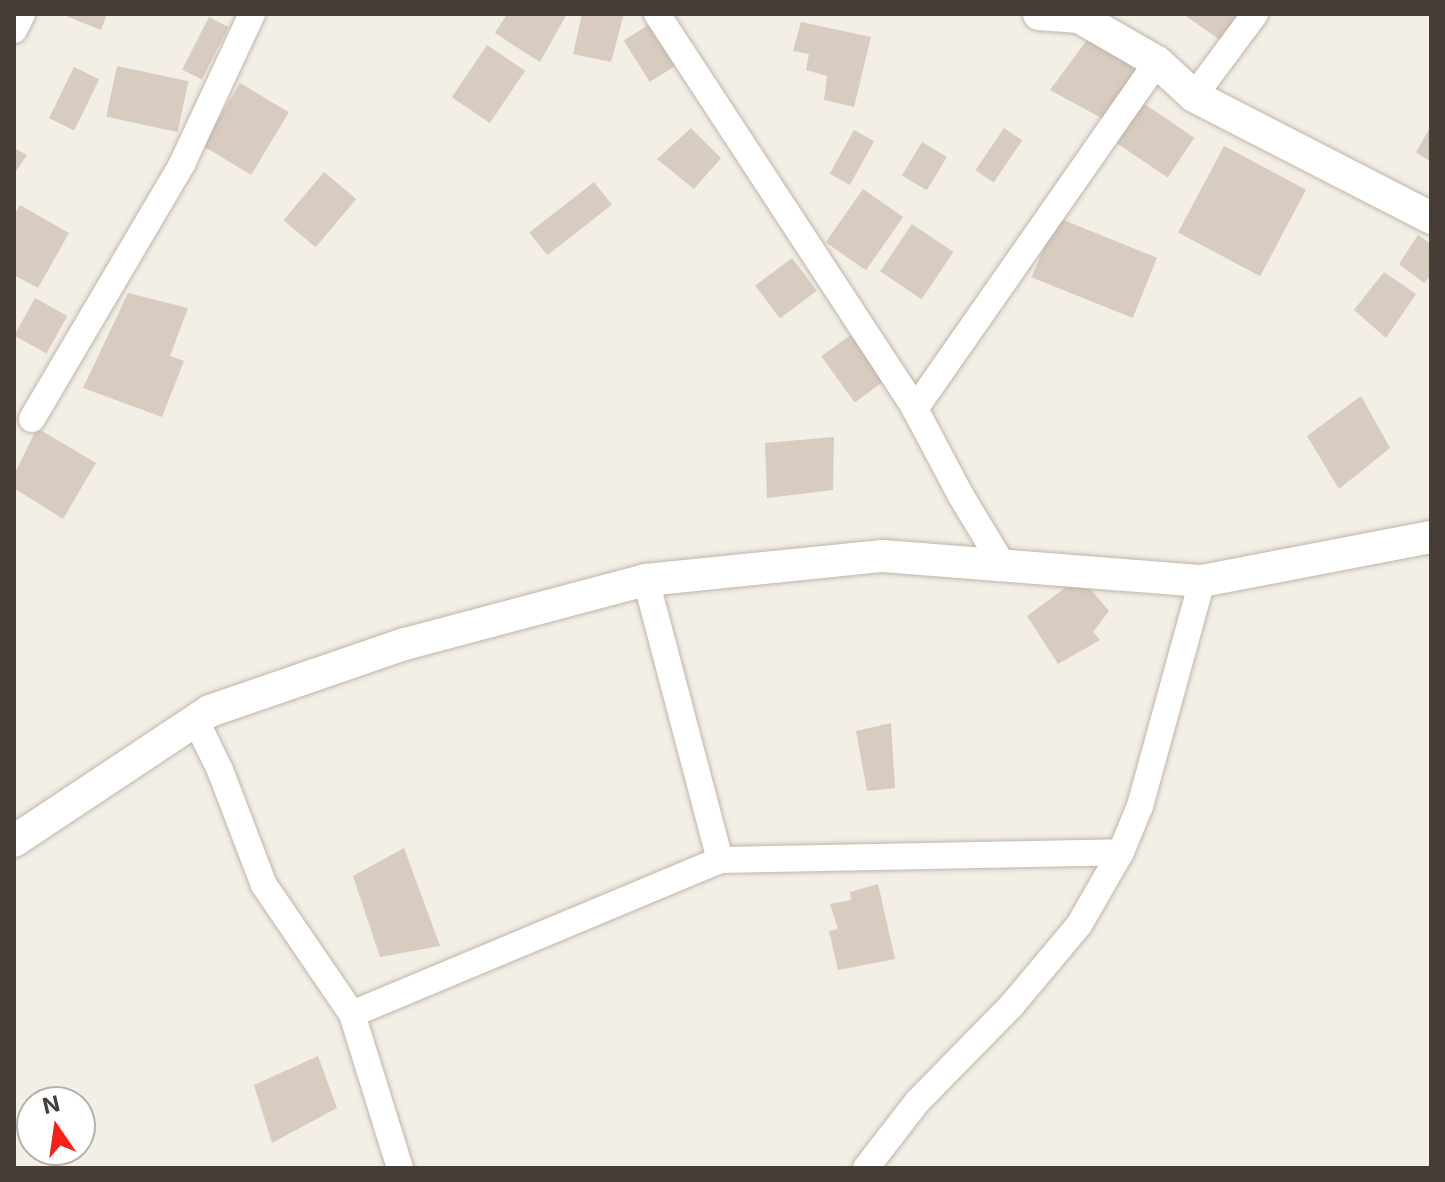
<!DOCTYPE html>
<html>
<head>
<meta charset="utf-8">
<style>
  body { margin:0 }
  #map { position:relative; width:1445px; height:1182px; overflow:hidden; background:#f3eee6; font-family:Inter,sans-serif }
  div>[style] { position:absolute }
  .building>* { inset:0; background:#d8cbbf; transform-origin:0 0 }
  .roads { filter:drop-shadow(0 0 2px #bfb5a9) drop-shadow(0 0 2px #bfb5a9) }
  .minor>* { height:26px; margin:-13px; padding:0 13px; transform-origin:13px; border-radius:13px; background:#fff }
  .tertiary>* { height:32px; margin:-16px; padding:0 16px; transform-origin:16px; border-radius:16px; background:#fff }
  span { translate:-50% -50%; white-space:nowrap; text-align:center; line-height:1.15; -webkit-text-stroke:8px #fff; paint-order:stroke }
  .frame { position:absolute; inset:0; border:16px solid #463e36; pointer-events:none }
  .north { position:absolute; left:16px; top:1086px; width:80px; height:80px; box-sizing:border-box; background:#fff; border:2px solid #b5b2af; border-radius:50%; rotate:347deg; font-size:22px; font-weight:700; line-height:32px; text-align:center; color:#463e36 }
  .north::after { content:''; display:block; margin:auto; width:28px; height:36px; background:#fa1f17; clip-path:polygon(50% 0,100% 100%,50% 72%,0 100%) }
</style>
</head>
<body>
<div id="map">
  <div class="building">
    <i style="clip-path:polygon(61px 14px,107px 14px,101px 30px)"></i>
    <i style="clip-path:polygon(507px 14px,567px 14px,540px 62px,495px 33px)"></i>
    <i style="clip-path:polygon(582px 14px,624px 14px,611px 62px,573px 54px)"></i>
    <i style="clip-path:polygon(1183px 14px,1238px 14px,1220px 40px)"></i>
    <i style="left:209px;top:17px;width:22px;height:59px;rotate:27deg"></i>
    <i style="clip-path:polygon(801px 22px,871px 37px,854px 107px,824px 100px,827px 76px,806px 70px,809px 54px,793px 51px)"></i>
    <i style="left:650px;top:24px;width:49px;height:31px;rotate:58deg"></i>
    <i style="clip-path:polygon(1087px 40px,1138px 68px,1105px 120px,1050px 90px)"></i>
    <i style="left:487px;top:45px;width:46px;height:63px;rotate:34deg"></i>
    <i style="left:117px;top:66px;width:73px;height:52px;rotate:12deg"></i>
    <i style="left:74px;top:67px;width:28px;height:57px;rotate:26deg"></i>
    <i style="left:240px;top:83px;width:57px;height:73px;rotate:31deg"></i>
    <i style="left:1143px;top:103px;width:62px;height:48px;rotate:34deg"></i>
    <i style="clip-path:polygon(1431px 126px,1431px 162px,1416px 152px)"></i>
    <i style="clip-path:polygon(691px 128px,721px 158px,694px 189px,657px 159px)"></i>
    <i style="left:1004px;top:128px;width:22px;height:51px;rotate:34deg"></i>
    <i style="left:854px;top:130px;width:23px;height:50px;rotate:29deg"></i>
    <i style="left:922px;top:142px;width:29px;height:39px;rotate:31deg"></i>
    <i style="left:1224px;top:146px;width:93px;height:98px;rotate:28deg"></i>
    <i style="clip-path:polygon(14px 148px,27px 155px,14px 174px)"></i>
    <i style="left:324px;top:172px;width:42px;height:63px;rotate:40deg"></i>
    <i style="left:594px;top:182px;width:29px;height:82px;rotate:52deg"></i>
    <i style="left:863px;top:189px;width:49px;height:65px;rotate:35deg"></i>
    <i style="clip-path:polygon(20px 205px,69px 233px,38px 288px,14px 275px,14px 215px)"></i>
    <i style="left:1056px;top:217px;width:109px;height:65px;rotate:22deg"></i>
    <i style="left:912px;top:224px;width:50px;height:57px;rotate:34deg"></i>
    <i style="clip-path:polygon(1418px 235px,1431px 244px,1431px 275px,1424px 283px,1399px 264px)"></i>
    <i style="left:792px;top:258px;width:41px;height:46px;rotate:53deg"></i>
    <i style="clip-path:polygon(1384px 272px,1416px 294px,1386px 338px,1354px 310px)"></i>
    <i style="clip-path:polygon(128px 293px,188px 308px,170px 356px,184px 361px,162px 417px,83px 388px)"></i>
    <i style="left:35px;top:298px;width:37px;height:43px;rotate:29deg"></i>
    <i style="left:852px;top:334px;width:57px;height:38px;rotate:54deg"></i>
    <i style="clip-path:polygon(1361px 396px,1390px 448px,1339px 489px,1307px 436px)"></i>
    <i style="clip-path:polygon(37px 428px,96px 463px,63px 519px,14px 488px,14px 475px)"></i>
    <i style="clip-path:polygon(834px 437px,833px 490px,767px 498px,765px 443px)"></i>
    <i style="clip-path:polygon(1080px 577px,1109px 611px,1093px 632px,1100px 640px,1058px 664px,1027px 616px)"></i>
    <i style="clip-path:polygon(891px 723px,895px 788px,867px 791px,856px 731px)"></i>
    <i style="clip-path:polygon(404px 848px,440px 946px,380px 957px,353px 876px)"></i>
    <i style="clip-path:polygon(878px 884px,895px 959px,838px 970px,829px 931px,838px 929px,830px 904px,851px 900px,850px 892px)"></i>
    <i style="clip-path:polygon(318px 1056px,337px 1108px,272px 1143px,254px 1085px)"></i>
  </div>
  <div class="roads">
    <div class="minor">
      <i style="left:657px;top:14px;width:472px;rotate:56.8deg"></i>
      <i style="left:915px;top:409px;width:98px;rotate:62.1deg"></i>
      <i style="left:961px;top:496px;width:83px;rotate:58.8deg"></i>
      <i style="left:14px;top:30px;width:18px;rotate:-63deg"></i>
      <i style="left:1194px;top:96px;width:102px;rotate:-53.4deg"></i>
      <i style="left:915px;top:409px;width:423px;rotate:-55.1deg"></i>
      <i style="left:32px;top:419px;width:296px;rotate:-59.5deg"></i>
      <i style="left:182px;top:164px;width:166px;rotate:-65deg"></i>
      <i style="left:646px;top:580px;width:290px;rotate:75.2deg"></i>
      <i style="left:196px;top:721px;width:55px;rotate:63.9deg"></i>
      <i style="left:220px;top:770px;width:123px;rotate:69.1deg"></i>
      <i style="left:264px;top:885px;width:156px;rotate:55.7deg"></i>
      <i style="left:352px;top:1014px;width:161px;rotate:72.7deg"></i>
      <i style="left:352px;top:1014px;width:399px;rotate:-22.7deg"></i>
      <i style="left:720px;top:860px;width:401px;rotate:-1.1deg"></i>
      <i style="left:866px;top:1168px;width:83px;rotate:-52.3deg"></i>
      <i style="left:917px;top:1102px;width:136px;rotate:-45.6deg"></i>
      <i style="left:1012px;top:1005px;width:104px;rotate:-50.1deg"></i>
      <i style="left:1079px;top:925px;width:84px;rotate:-60.1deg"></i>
      <i style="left:1121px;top:852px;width:50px;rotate:-67.6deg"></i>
      <i style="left:1140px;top:806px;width:233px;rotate:-74.6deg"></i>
    </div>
    <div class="tertiary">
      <i style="left:1039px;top:14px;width:40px;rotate:4.3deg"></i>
      <i style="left:1079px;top:17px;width:90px;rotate:30deg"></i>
      <i style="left:1157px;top:62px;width:50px;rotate:42.6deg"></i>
      <i style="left:1194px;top:96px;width:267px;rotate:27.2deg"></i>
      <i style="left:14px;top:841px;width:235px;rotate:-33.6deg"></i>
      <i style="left:210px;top:711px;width:206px;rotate:-19deg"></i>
      <i style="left:405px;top:644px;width:249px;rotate:-14.9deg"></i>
      <i style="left:646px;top:580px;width:238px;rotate:-5.8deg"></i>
      <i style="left:883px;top:556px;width:320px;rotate:4.5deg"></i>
      <i style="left:1202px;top:581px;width:233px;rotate:-10.9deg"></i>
    </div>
  </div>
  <div class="frame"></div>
  <div class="north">N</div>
</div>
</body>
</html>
